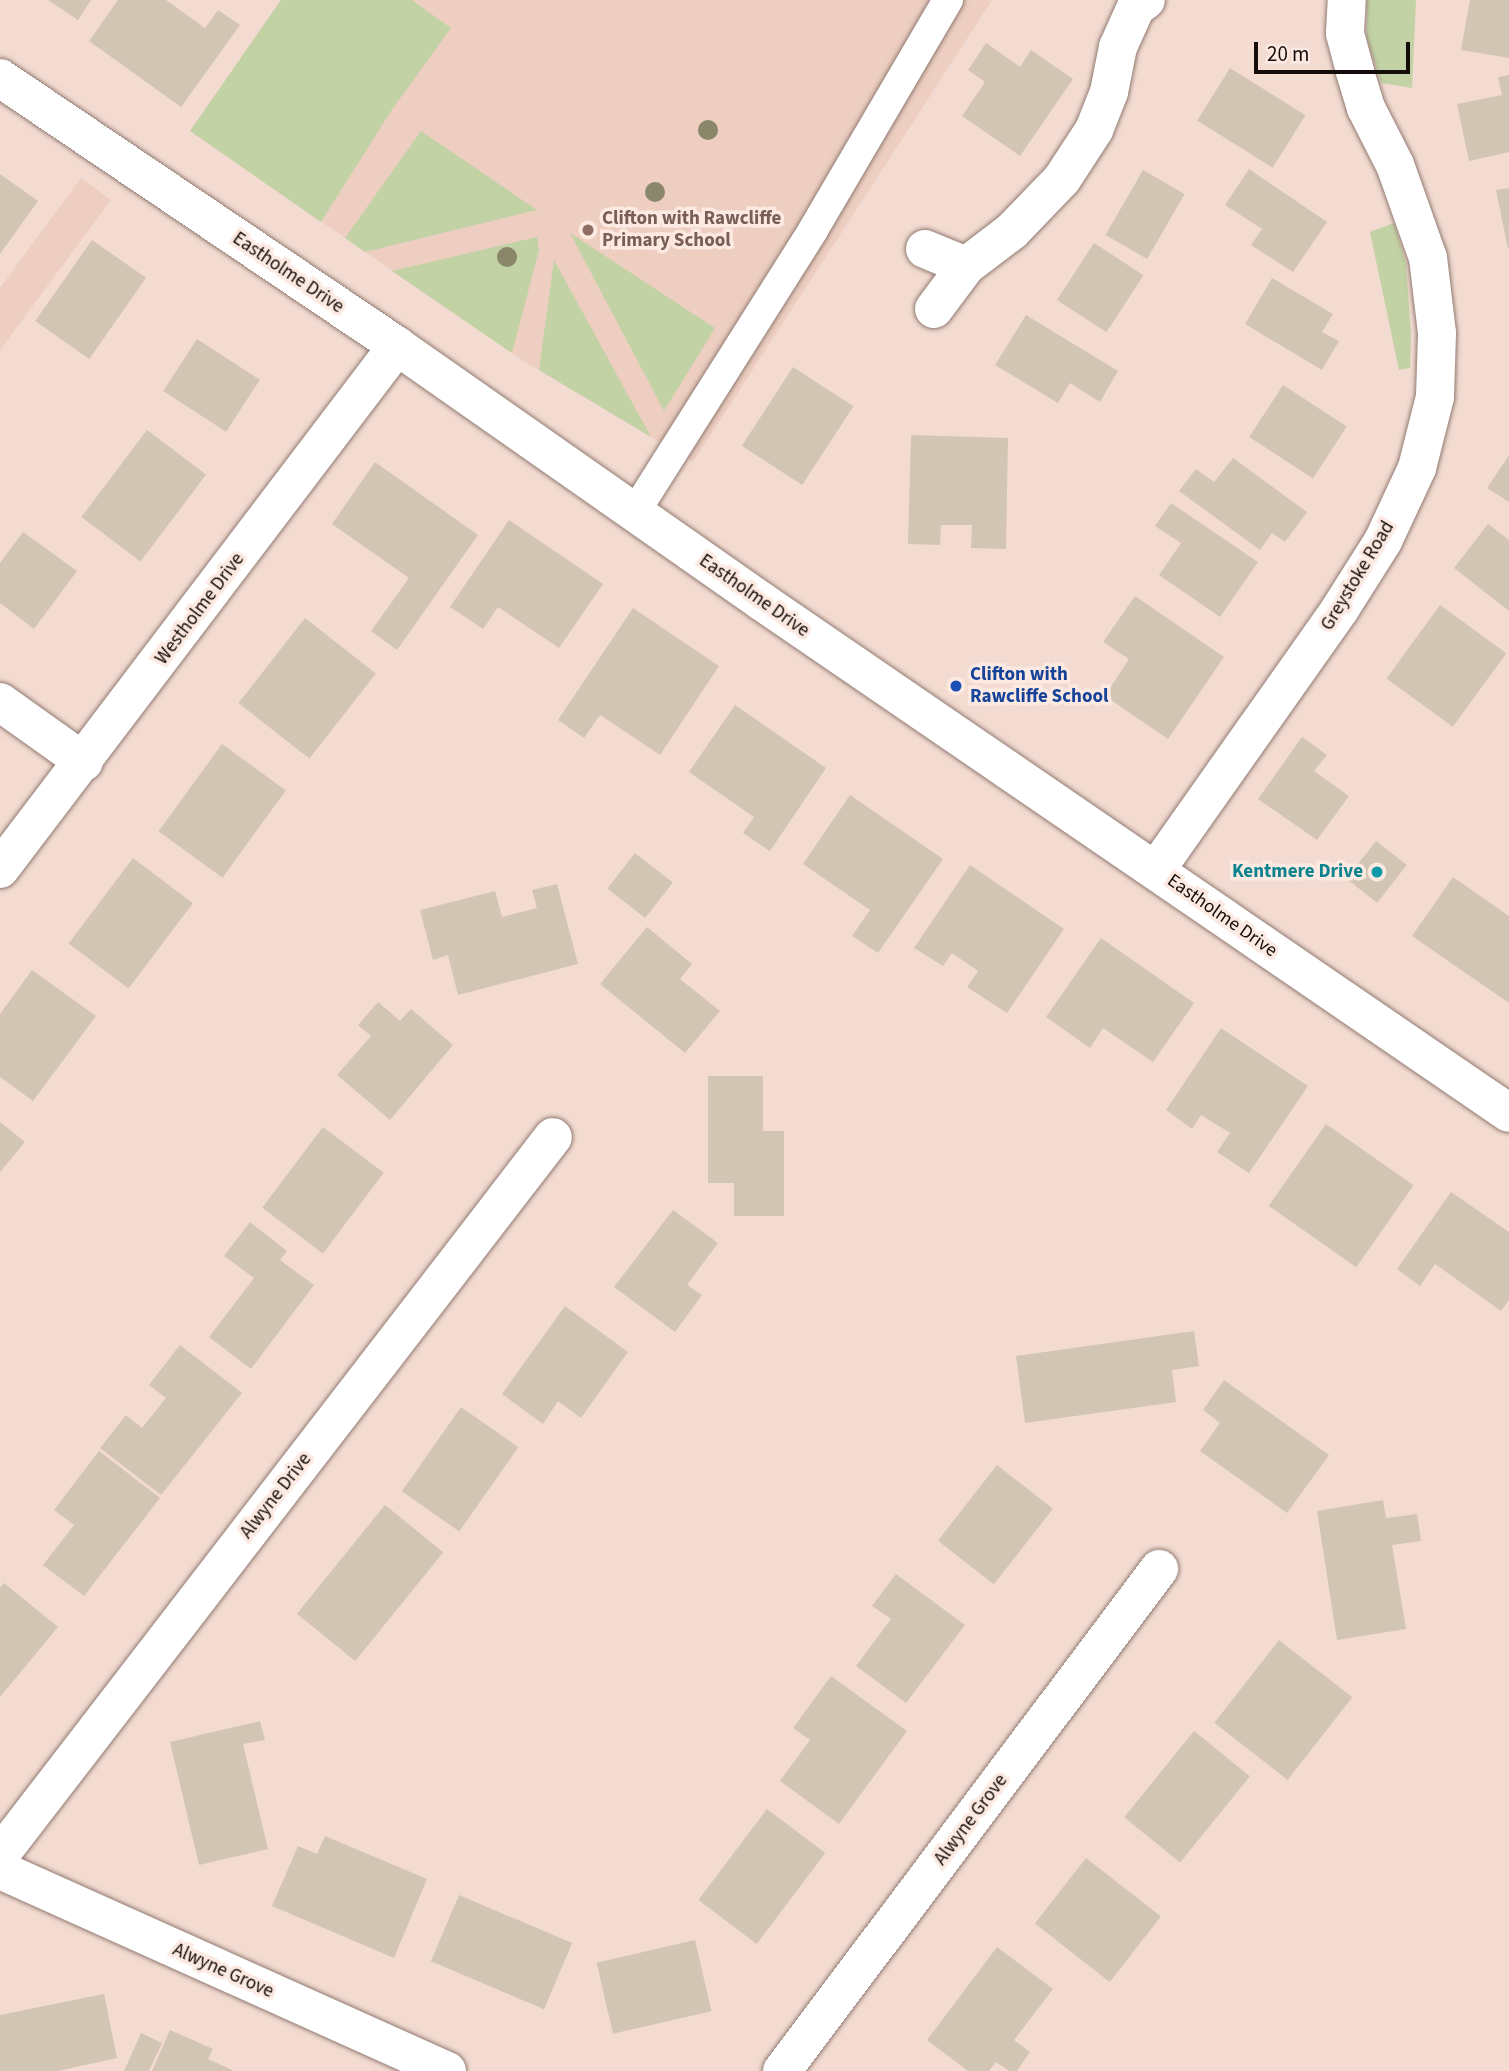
<!DOCTYPE html>
<html>
<head>
<meta charset="utf-8">
<style>
  body { margin:0 }
  #map { position:relative; width:1509px; height:2071px; overflow:hidden; background:#f3dbd1; font-family:"Source Sans 3",sans-serif }
  div>[style] { position:absolute }
  .built>* { inset:0; background:#edcec1 }
  .green>* { inset:0; background:#c2d2a5 }
  .building>* { inset:0; background:#d3c5b3; transform-origin:0 0 }
  .roads { filter:drop-shadow(0 0 2px #917b72) drop-shadow(0 0 2px #917b72) }
  .lane>* { height:30px; margin:-15px; padding:0 15px; transform-origin:15px; border-radius:15px; background:#fff }
  .street>* { height:38px; margin:-19px; padding:0 19px; transform-origin:19px; border-radius:19px; background:#fff }
  .trees>* { width:20px; height:20px; margin:-10px; border-radius:50%; background:#8a866a }
  .dots>* { width:19px; height:19px; translate:-50% -50%; box-sizing:border-box; border:4px solid #fce9e1; border-radius:50% }
  span { translate:-50% -50%; white-space:nowrap; text-align:center; line-height:1.15; -webkit-text-stroke:7px #fce9e1; paint-order:stroke }
  .education-label { font-size:19px; color:#785e54; font-weight:700 }
  .left { translate:0 -50%; text-align:left }
  .street-label { font-size:19px; color:#130c08 }
  .transit-label { font-size:19px; color:#164399; font-weight:700 }
  .culture-label { font-size:19px; color:#0d838f; font-weight:700 }
  .right { translate:-100% -50%; text-align:right }
  .scale { position:absolute; left:1254px; top:42px; width:156px; height:32px; box-sizing:border-box; border:4px solid #130c08; border-top:0; padding-left:9px; font-size:21px; line-height:24px; white-space:nowrap; color:#130c08; -webkit-text-stroke:5px #fce9e1; paint-order:stroke }
</style>
</head>
<body>
<div id="map">
  <div class="built">
    <i style="clip-path:polygon(281px 0,992px 0,693px 462px,525px 362px,190px 131px)"></i>
    <i style="clip-path:polygon(81px 178px,111px 200px,0 350px,0 288px)"></i>
  </div>
  <div class="green">
    <i style="clip-path:polygon(281px 0,412px 0,451px 28px,391px 111px,321px 222px,190px 131px)"></i>
    <i style="clip-path:polygon(1367px 0,1416px 0,1412px 88px,1381px 83px,1367px 38px)"></i>
    <i style="clip-path:polygon(421px 131px,537px 210px,365px 252px,345px 238px)"></i>
    <i style="clip-path:polygon(1394px 223px,1406px 263px,1411px 336px,1410px 368px,1399px 370px,1370px 232px)"></i>
    <i style="clip-path:polygon(570px 233px,715px 328px,664px 411px)"></i>
    <i style="clip-path:polygon(537px 237px,539px 250px,512px 353px,392px 271px)"></i>
    <i style="clip-path:polygon(554px 260px,651px 437px,539px 370px)"></i>
  </div>
  <div class="building">
    <i style="clip-path:polygon(48px 0,91px 0,78px 20px)"></i>
    <i style="clip-path:polygon(118px 0,166px 0,205px 28px,218px 10px,240px 25px,181px 107px,89px 41px)"></i>
    <i style="clip-path:polygon(1470px 0,1509px 0,1509px 58px,1461px 50px)"></i>
    <i style="clip-path:polygon(986px 43px,1020px 67px,1031px 50px,1073px 79px,1020px 156px,962px 116px,985px 82px,968px 70px)"></i>
    <i style="left:1230px;top:68px;width:89px;height:62px;rotate:32deg"></i>
    <i style="clip-path:polygon(1509px 75px,1509px 152px,1469px 161px,1457px 104px,1502px 95px,1498px 77px)"></i>
    <i style="clip-path:polygon(1249px 169px,1327px 222px,1293px 272px,1251px 245px,1262px 229px,1225px 205px)"></i>
    <i style="left:1143px;top:170px;width:48px;height:75px;rotate:30deg"></i>
    <i style="clip-path:polygon(0 174px,38px 201px,0 254px)"></i>
    <i style="clip-path:polygon(1509px 188px,1509px 248px,1508px 249px,1496px 190px)"></i>
    <i style="left:92px;top:240px;width:66px;height:99px;rotate:35deg"></i>
    <i style="left:1094px;top:243px;width:59px;height:68px;rotate:33deg"></i>
    <i style="clip-path:polygon(1272px 278px,1333px 314px,1322px 332px,1339px 341px,1322px 370px,1245px 324px)"></i>
    <i style="clip-path:polygon(1026px 315px,1118px 371px,1100px 402px,1070px 383px,1058px 403px,995px 365px)"></i>
    <i style="left:197px;top:339px;width:75px;height:62px;rotate:33deg"></i>
    <i style="left:793px;top:367px;width:72px;height:94px;rotate:33deg"></i>
    <i style="left:1283px;top:385px;width:76px;height:62px;rotate:33deg"></i>
    <i style="left:147px;top:430px;width:74px;height:109px;rotate:37deg"></i>
    <i style="clip-path:polygon(911px 435px,1008px 438px,1006px 549px,971px 548px,972px 525px,941px 525px,940px 545px,908px 544px)"></i>
    <i style="clip-path:polygon(1509px 455px,1509px 502px,1487px 488px)"></i>
    <i style="clip-path:polygon(1233px 458px,1307px 512px,1285px 542px,1272px 533px,1260px 550px,1179px 491px,1196px 469px,1214px 482px)"></i>
    <i style="clip-path:polygon(375px 462px,478px 535px,397px 650px,371px 631px,409px 578px,332px 524px)"></i>
    <i style="clip-path:polygon(1171px 503px,1258px 562px,1220px 617px,1159px 575px,1181px 543px,1155px 526px)"></i>
    <i style="clip-path:polygon(509px 520px,603px 584px,559px 648px,498px 607px,483px 629px,450px 607px)"></i>
    <i style="clip-path:polygon(1488px 524px,1509px 540px,1509px 611px,1454px 568px)"></i>
    <i style="clip-path:polygon(23px 532px,77px 571px,34px 629px,0 603px,0 563px)"></i>
    <i style="clip-path:polygon(1135px 596px,1224px 657px,1168px 739px,1105px 696px,1129px 659px,1103px 642px)"></i>
    <i style="left:1440px;top:605px;width:82px;height:91px;rotate:36deg"></i>
    <i style="clip-path:polygon(633px 608px,719px 666px,660px 755px,600px 715px,584px 738px,558px 720px)"></i>
    <i style="left:305px;top:618px;width:90px;height:108px;rotate:38deg"></i>
    <i style="clip-path:polygon(735px 705px,826px 768px,770px 851px,743px 833px,754px 817px,689px 772px)"></i>
    <i style="clip-path:polygon(1302px 737px,1327px 755px,1314px 771px,1349px 796px,1317px 840px,1258px 799px)"></i>
    <i style="left:222px;top:744px;width:79px;height:108px;rotate:36deg"></i>
    <i style="clip-path:polygon(850px 795px,943px 859px,878px 953px,852px 936px,870px 910px,803px 864px)"></i>
    <i style="left:1376px;top:841px;width:39px;height:48px;rotate:38deg"></i>
    <i style="left:635px;top:853px;width:48px;height:45px;rotate:38deg"></i>
    <i style="left:133px;top:858px;width:75px;height:107px;rotate:37deg"></i>
    <i style="clip-path:polygon(970px 865px,1064px 929px,1007px 1013px,967px 987px,978px 971px,952px 953px,943px 966px,914px 948px)"></i>
    <i style="clip-path:polygon(1453px 877px,1509px 916px,1509px 1003px,1412px 936px)"></i>
    <i style="clip-path:polygon(557px 884px,578px 964px,458px 995px,448px 955px,433px 960px,420px 910px,495px 891px,502px 917px,537px 908px,532px 890px)"></i>
    <i style="clip-path:polygon(647px 927px,692px 964px,680px 979px,720px 1011px,685px 1053px,600px 984px)"></i>
    <i style="clip-path:polygon(1101px 938px,1194px 1003px,1153px 1062px,1103px 1028px,1090px 1048px,1046px 1017px)"></i>
    <i style="clip-path:polygon(32px 970px,96px 1016px,33px 1101px,0 1077px,0 1014px)"></i>
    <i style="clip-path:polygon(378px 1002px,400px 1021px,411px 1009px,453px 1045px,390px 1120px,337px 1075px,371px 1036px,358px 1025px)"></i>
    <i style="clip-path:polygon(1221px 1028px,1308px 1086px,1249px 1173px,1217px 1152px,1230px 1133px,1201px 1115px,1192px 1129px,1166px 1110px)"></i>
    <i style="clip-path:polygon(708px 1076px,763px 1076px,763px 1131px,784px 1131px,784px 1216px,734px 1216px,734px 1183px,708px 1183px)"></i>
    <i style="clip-path:polygon(0 1122px,25px 1142px,0 1172px)"></i>
    <i style="left:1326px;top:1124px;width:107px;height:100px;rotate:35deg"></i>
    <i style="left:323px;top:1127px;width:76px;height:101px;rotate:37deg"></i>
    <i style="clip-path:polygon(1451px 1192px,1509px 1232px,1509px 1300px,1501px 1311px,1435px 1264px,1420px 1286px,1397px 1269px)"></i>
    <i style="clip-path:polygon(673px 1210px,718px 1243px,687px 1285px,702px 1295px,675px 1332px,614px 1287px)"></i>
    <i style="clip-path:polygon(250px 1222px,287px 1251px,280px 1260px,314px 1285px,251px 1369px,209px 1337px,254px 1278px,224px 1256px)"></i>
    <i style="clip-path:polygon(565px 1306px,628px 1352px,581px 1418px,558px 1401px,543px 1424px,502px 1394px)"></i>
    <i style="clip-path:polygon(1194px 1331px,1199px 1366px,1172px 1370px,1176px 1402px,1025px 1423px,1016px 1356px)"></i>
    <i style="clip-path:polygon(180px 1345px,242px 1393px,161px 1495px,100px 1448px,126px 1415px,142px 1428px,166px 1398px,149px 1385px)"></i>
    <i style="clip-path:polygon(1224px 1380px,1329px 1455px,1287px 1513px,1200px 1451px,1220px 1423px,1203px 1410px)"></i>
    <i style="left:461px;top:1407px;width:70px;height:103px;rotate:35deg"></i>
    <i style="clip-path:polygon(99px 1451px,160px 1498px,84px 1596px,43px 1565px,74px 1525px,54px 1510px)"></i>
    <i style="left:997px;top:1465px;width:71px;height:96px;rotate:38deg"></i>
    <i style="clip-path:polygon(1383px 1500px,1386px 1518px,1417px 1514px,1421px 1541px,1392px 1545px,1406px 1629px,1337px 1640px,1317px 1511px)"></i>
    <i style="left:385px;top:1505px;width:75px;height:140px;rotate:39deg"></i>
    <i style="clip-path:polygon(896px 1574px,965px 1625px,906px 1703px,856px 1666px,891px 1619px,872px 1606px)"></i>
    <i style="clip-path:polygon(4px 1583px,58px 1627px,0 1697px,0 1588px)"></i>
    <i style="left:1279px;top:1640px;width:93px;height:105px;rotate:38deg"></i>
    <i style="clip-path:polygon(831px 1676px,907px 1731px,839px 1824px,780px 1781px,810px 1740px,793px 1728px)"></i>
    <i style="clip-path:polygon(260px 1721px,265px 1740px,243px 1744px,268px 1849px,199px 1865px,170px 1742px)"></i>
    <i style="left:1194px;top:1731px;width:72px;height:111px;rotate:39deg"></i>
    <i style="left:767px;top:1809px;width:73px;height:114px;rotate:37deg"></i>
    <i style="clip-path:polygon(325px 1836px,427px 1879px,394px 1958px,272px 1906px,298px 1846px,317px 1854px)"></i>
    <i style="left:1086px;top:1858px;width:95px;height:83px;rotate:38deg"></i>
    <i style="left:459px;top:1895px;width:123px;height:72px;rotate:23deg"></i>
    <i style="left:695px;top:1940px;width:73px;height:101px;rotate:77deg"></i>
    <i style="clip-path:polygon(997px 1947px,1053px 1989px,1014px 2040px,1030px 2052px,1017px 2071px,1009px 2071px,996px 2062px,989px 2071px,968px 2071px,927px 2040px)"></i>
    <i style="clip-path:polygon(104px 1994px,117px 2058px,58px 2071px,0 2071px,0 2015px)"></i>
    <i style="clip-path:polygon(170px 2030px,213px 2049px,208px 2059px,234px 2071px,152px 2071px)"></i>
    <i style="clip-path:polygon(141px 2033px,162px 2043px,149px 2071px,124px 2071px)"></i>
  </div>
  <div class="roads">
    <div class="lane">
      <i style="left:635px;top:512px;width:333px;rotate:-57.7deg"></i>
      <i style="left:813px;top:230px;width:267px;rotate:-59.6deg"></i>
    </div>
    <div class="street">
      <i style="left:0;top:78px;width:479px;rotate:34deg"></i>
      <i style="left:397px;top:346px;width:444px;rotate:35deg"></i>
      <i style="left:761px;top:601px;width:906px;rotate:34.39deg"></i>
      <i style="left:925px;top:249px;width:44px;rotate:22.5deg"></i>
      <i style="left:934px;top:309px;width:54px;rotate:-53.3deg"></i>
      <i style="left:966px;top:266px;width:58px;rotate:-37.3deg"></i>
      <i style="left:1012px;top:231px;width:72px;rotate:-46.1deg"></i>
      <i style="left:1062px;top:179px;width:59px;rotate:-56.9deg"></i>
      <i style="left:1094px;top:130px;width:41px;rotate:-68.5deg"></i>
      <i style="left:1109px;top:92px;width:46px;rotate:-78.7deg"></i>
      <i style="left:1118px;top:47px;width:44px;rotate:-65.8deg"></i>
      <i style="left:1136px;top:7px;width:12px;rotate:-35deg"></i>
      <i style="left:0;top:702px;width:103px;rotate:35.5deg"></i>
      <i style="left:0;top:869px;width:657px;rotate:-52.8deg"></i>
      <i style="left:1156px;top:870px;width:319px;rotate:-54.8deg"></i>
      <i style="left:1340px;top:609px;width:80px;rotate:-57.7deg"></i>
      <i style="left:1383px;top:541px;width:81px;rotate:-65deg"></i>
      <i style="left:1417px;top:468px;width:73px;rotate:-75.8deg"></i>
      <i style="left:1435px;top:397px;width:64px;rotate:-88.2deg"></i>
      <i style="left:1437px;top:333px;width:76px;rotate:-96.8deg"></i>
      <i style="left:1428px;top:258px;width:99px;rotate:-109.5deg"></i>
      <i style="left:1395px;top:165px;width:64px;rotate:-117deg"></i>
      <i style="left:1366px;top:108px;width:39px;rotate:-107deg"></i>
      <i style="left:1355px;top:71px;width:39px;rotate:-105deg"></i>
      <i style="left:1345px;top:33px;width:33px;rotate:-87deg"></i>
      <i style="left:0;top:1855px;width:906px;rotate:-52.4deg"></i>
      <i style="left:0;top:1870px;width:490px;rotate:24.2deg"></i>
      <i style="left:782px;top:2071px;width:628px;rotate:-53.09deg"></i>
    </div>
  </div>
  <div class="trees">
    <i style="left:708px;top:130px"></i>
    <i style="left:655px;top:192px"></i>
    <i style="left:507px;top:257px"></i>
  </div>
  <div class="dots">
    <i style="left:588px;top:230px;background:#8d6e63"></i>
    <i style="left:956px;top:686px;background:#1a4fb4"></i>
    <i style="left:1377px;top:872px;background:#0f9aa8"></i>
  </div>
  <div class="education-label">
    <span class="left" style="left:602px;top:230px">Clifton with Rawcliffe<br>Primary School</span>
  </div>
  <div class="street-label">
    <span style="left:288px;top:273px;rotate:34deg">Eastholme Drive</span>
    <span style="left:1358px;top:576px;rotate:-59deg">Greystoke Road</span>
    <span style="left:754px;top:596px;rotate:35deg">Eastholme Drive</span>
    <span style="left:200px;top:609px;rotate:-53deg">Westholme Drive</span>
    <span style="left:1222px;top:916px;rotate:35deg">Eastholme Drive</span>
    <span style="left:276px;top:1496px;rotate:-52deg">Alwyne Drive</span>
    <span style="left:971px;top:1820px;rotate:-53deg">Alwyne Grove</span>
    <span style="left:223px;top:1971px;rotate:24deg">Alwyne Grove</span>
  </div>
  <div class="transit-label">
    <span class="left" style="left:970px;top:686px">Clifton with<br>Rawcliffe School</span>
  </div>
  <div class="culture-label">
    <span class="right" style="left:1363px;top:872px">Kentmere Drive</span>
  </div>
  <div class="scale">20 m</div>
</div>
</body>
</html>
